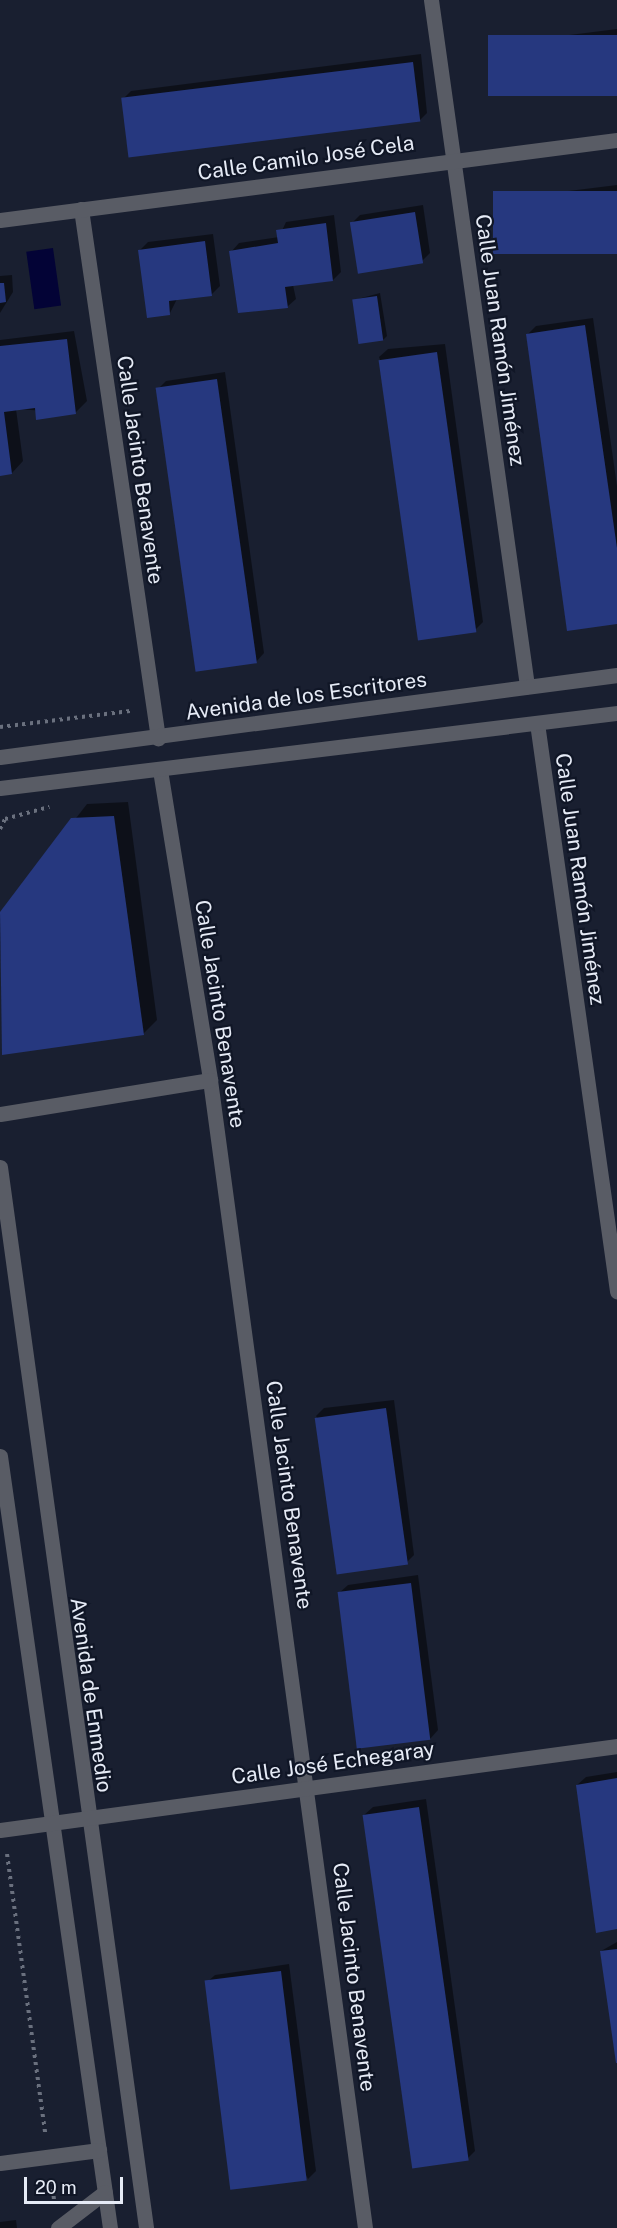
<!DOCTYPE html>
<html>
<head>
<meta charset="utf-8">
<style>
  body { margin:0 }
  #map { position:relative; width:617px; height:2228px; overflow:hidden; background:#191f30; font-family:"Public Sans",sans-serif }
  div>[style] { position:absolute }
  .water>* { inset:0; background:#030336; transform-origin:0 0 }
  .shadow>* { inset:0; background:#0007 }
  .building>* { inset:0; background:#26387f; transform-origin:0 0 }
  .path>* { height:4px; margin-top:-2px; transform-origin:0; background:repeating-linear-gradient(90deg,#6a707e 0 3px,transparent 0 7.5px) }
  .minor>* { height:15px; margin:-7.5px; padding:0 7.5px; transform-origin:7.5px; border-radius:7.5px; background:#595c65 }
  span { translate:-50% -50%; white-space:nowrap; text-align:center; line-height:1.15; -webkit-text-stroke:4.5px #101626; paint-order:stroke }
  .street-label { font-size:21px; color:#e6ebf6 }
  .scale { position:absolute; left:24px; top:2177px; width:99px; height:27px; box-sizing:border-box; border:3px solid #e6ebf6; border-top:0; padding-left:8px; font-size:18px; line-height:21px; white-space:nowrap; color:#e6ebf6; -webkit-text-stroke:4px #101626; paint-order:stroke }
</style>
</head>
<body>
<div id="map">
  <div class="water">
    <i style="left:53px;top:248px;width:58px;height:27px;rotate:82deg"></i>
  </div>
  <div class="shadow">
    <i style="clip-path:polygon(617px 29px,617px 94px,490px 52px,499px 44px)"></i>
    <i style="clip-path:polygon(421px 54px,427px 113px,419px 121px,123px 99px,131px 91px)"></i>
    <i style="clip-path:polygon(617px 185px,617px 253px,496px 207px,504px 199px)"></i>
    <i style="clip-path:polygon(423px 205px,430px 253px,422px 261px,352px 223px,360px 215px)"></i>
    <i style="clip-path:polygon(334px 215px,341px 272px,333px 280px,293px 285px,296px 299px,287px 307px,231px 252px,239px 243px,279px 237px,286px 222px)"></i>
    <i style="clip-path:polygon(213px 234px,220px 286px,212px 294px,177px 299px,170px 313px,139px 251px,148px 242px)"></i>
    <i style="clip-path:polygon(12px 275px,13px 292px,0 313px,0 276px)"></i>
    <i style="clip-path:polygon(380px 293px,387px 336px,383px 340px,354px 300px)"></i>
    <i style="clip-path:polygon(593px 318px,617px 486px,617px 623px,528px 334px,536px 326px)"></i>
    <i style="clip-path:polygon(74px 331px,87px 401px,75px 413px,16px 409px,23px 461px,12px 473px,0 474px,0 340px)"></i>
    <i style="clip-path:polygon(445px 344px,483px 622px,475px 630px,379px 357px,388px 349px)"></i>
    <i style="clip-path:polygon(225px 372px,264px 653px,256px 662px,158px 389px,166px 381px)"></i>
    <i style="clip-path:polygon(128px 802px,157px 1020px,143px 1034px,3px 1054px,0 916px,87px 804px)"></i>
    <i style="clip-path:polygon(394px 1400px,414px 1555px,406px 1563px,316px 1416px,324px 1408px)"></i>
    <i style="clip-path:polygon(418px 1575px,438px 1730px,430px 1739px,339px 1593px,348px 1585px)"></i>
    <i style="clip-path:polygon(617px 1772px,617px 1928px,577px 1785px,586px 1777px)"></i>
    <i style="clip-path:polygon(426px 1799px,475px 2151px,467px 2159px,364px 1815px,373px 1807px)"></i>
    <i style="clip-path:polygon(617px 1942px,617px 2062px,601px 1951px)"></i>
    <i style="clip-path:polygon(289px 1964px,316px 2171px,308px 2179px,206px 1983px,215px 1975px)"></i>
    <i style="clip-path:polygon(16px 2220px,17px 2228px,0 2228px,0 2222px)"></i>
  </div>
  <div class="building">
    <i style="left:617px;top:35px;width:61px;height:129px;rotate:90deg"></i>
    <i style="left:413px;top:62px;width:60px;height:294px;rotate:83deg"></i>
    <i style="left:617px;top:191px;width:63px;height:124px;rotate:90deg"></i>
    <i style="left:415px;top:212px;width:52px;height:66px;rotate:81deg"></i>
    <i style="clip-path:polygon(326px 223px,333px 281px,285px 287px,288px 308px,238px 313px,229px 251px,278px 243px,276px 230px)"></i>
    <i style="clip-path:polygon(205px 241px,212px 296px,169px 301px,170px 315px,147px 318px,138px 250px)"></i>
    <i style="clip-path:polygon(0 283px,4px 283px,6px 302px,0 303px)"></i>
    <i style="left:377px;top:296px;width:45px;height:25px;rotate:82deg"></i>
    <i style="clip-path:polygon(585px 325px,617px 548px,617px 624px,567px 631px,526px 334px)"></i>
    <i style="clip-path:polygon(67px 339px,76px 414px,36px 420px,35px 408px,4px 412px,12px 474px,0 476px,0 346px)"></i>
    <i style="left:437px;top:352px;width:283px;height:59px;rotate:82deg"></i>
    <i style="left:217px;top:379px;width:287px;height:62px;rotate:82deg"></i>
    <i style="clip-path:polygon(114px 816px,144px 1035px,2px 1055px,0 912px,71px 818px)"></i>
    <i style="left:386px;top:1408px;width:158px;height:72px;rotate:82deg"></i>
    <i style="left:411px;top:1583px;width:158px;height:74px;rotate:83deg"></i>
    <i style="clip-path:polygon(617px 1778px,617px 1929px,596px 1933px,576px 1785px)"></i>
    <i style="left:419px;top:1807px;width:357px;height:57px;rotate:82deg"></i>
    <i style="clip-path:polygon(617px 1949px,617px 2063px,616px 2063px,600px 1951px)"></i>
    <i style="left:281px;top:1971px;width:211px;height:77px;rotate:83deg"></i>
  </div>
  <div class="path">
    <i style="left:0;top:727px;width:131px;rotate:-7deg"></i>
    <i style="left:0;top:829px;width:11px;rotate:-63deg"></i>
    <i style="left:5px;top:819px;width:46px;rotate:-15.3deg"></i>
    <i style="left:7px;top:1854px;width:281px;rotate:82.2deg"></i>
    <i style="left:52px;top:2181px;width:19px;rotate:84deg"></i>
  </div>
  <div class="minor">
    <i style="left:431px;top:0;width:693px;rotate:82.03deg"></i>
    <i style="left:81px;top:209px;width:535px;rotate:81.72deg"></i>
    <i style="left:0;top:220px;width:622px;rotate:-7.39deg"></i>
    <i style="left:537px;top:723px;width:574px;rotate:81.98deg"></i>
    <i style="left:0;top:757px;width:622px;rotate:-7.57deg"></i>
    <i style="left:160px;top:770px;width:314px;rotate:80.8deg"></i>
    <i style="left:210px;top:1080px;width:1158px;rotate:82.31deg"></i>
    <i style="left:0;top:788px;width:622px;rotate:-6.93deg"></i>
    <i style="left:0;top:1114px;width:213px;rotate:-9.2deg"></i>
    <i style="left:0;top:1167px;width:1071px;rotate:82.16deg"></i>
    <i style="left:0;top:1456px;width:780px;rotate:81.89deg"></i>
    <i style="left:0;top:1830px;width:623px;rotate:-7.75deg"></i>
    <i style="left:0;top:2163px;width:100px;rotate:-7.5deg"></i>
    <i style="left:58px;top:2228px;width:59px;rotate:-37.5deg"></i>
  </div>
  <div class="street-label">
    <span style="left:306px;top:158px;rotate:-8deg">Calle Camilo José Cela</span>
    <span style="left:500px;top:340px;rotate:82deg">Calle Juan Ramón Jiménez</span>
    <span style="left:140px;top:470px;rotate:82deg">Calle Jacinto Benavente</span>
    <span style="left:306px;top:696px;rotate:-8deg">Avenida de los Escritores</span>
    <span style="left:580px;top:879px;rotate:82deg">Calle Juan Ramón Jiménez</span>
    <span style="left:220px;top:1014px;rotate:81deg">Calle Jacinto Benavente</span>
    <span style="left:289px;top:1495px;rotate:82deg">Calle Jacinto Benavente</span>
    <span style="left:91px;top:1695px;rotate:82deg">Avenida de Enmedio</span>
    <span style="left:333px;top:1763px;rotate:-8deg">Calle José Echegaray</span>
    <span style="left:354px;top:1977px;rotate:83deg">Calle Jacinto Benavente</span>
  </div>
  <div class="scale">20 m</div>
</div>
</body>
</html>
